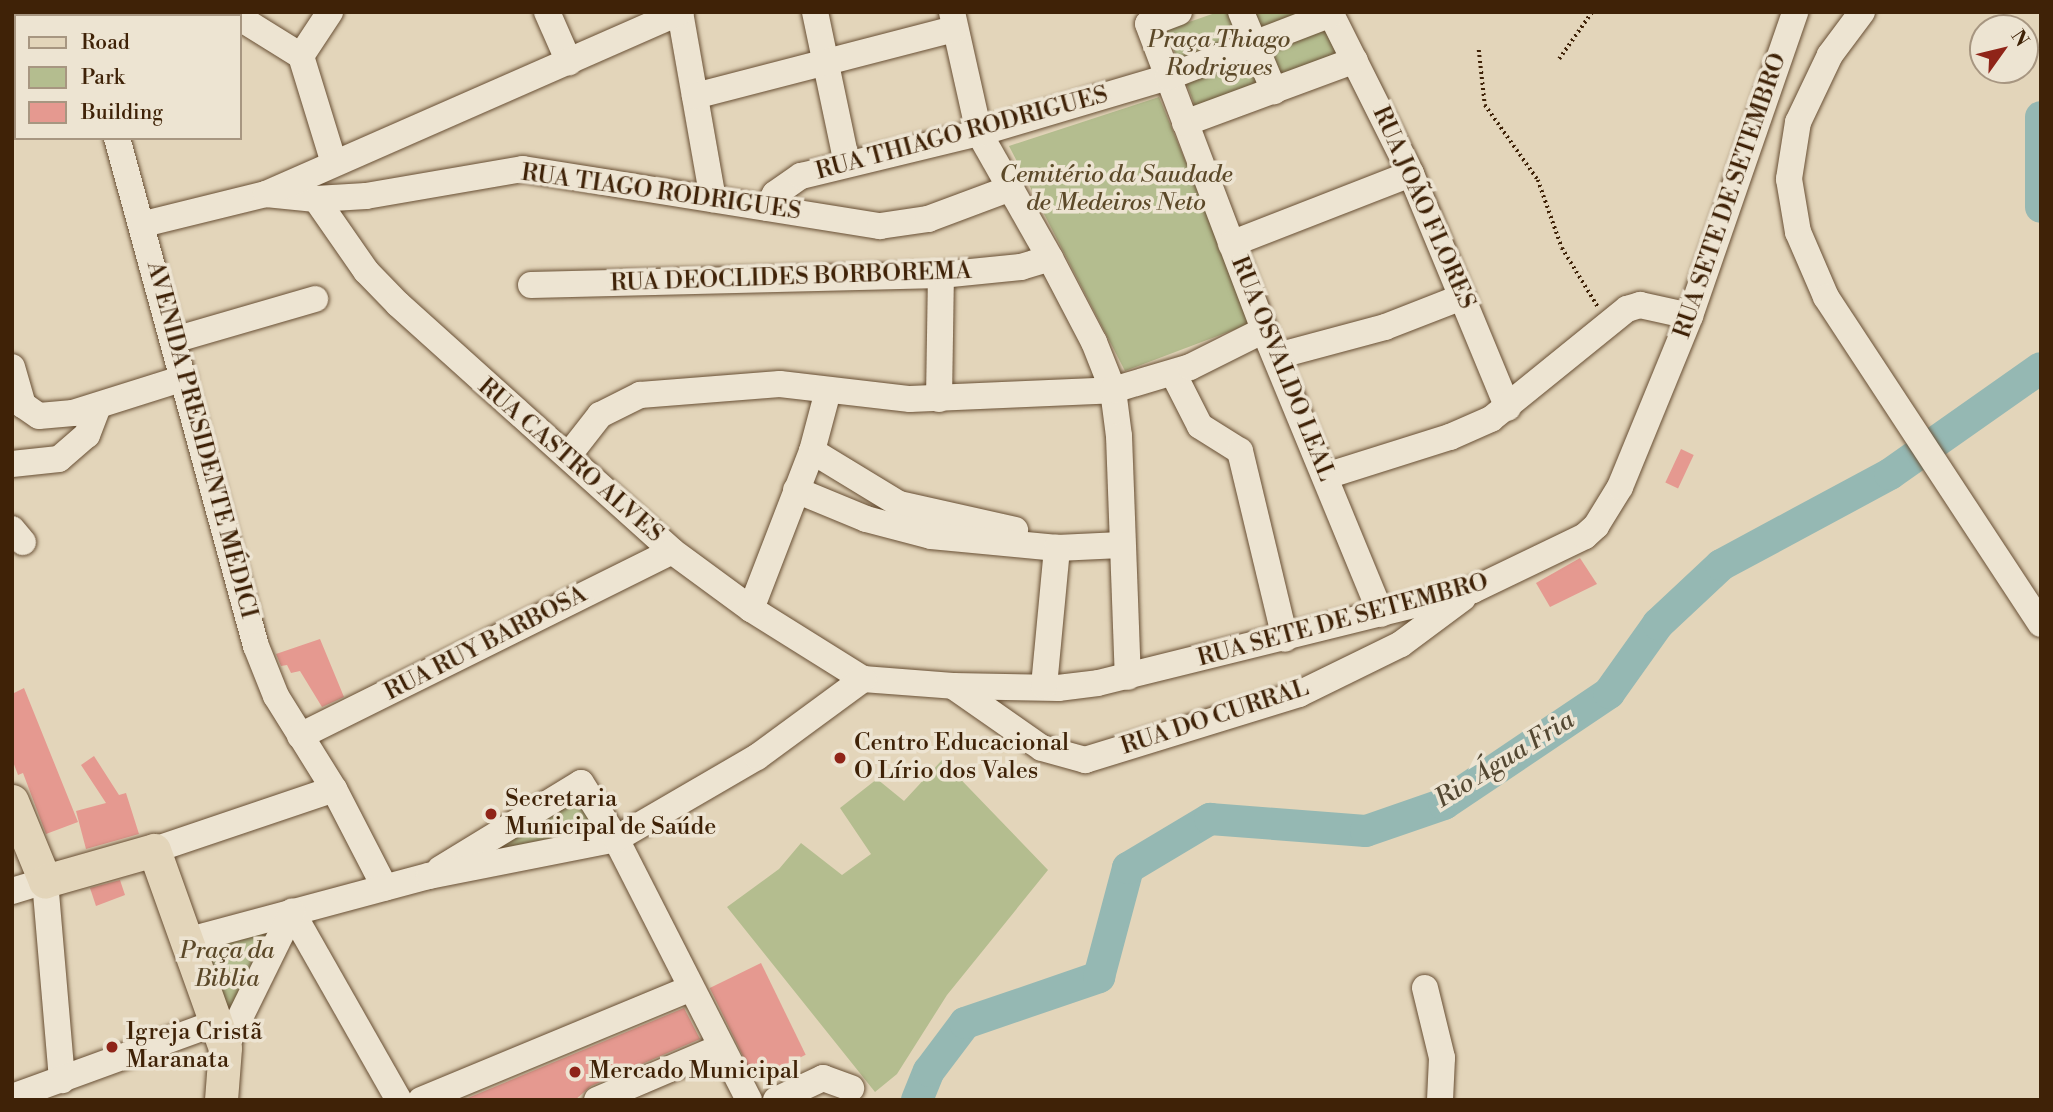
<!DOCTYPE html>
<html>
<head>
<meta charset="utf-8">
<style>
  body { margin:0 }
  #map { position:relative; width:2053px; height:1112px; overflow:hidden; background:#e3d5ba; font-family:"Libre Bodoni",serif }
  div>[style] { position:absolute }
  .green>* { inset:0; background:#b4bd8f }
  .river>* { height:32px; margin:-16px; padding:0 16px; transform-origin:16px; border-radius:16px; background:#95b8b3 }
  .building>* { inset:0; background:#e59990; transform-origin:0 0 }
  .path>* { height:3.5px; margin-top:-1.75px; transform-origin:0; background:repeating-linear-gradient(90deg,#3f2207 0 2px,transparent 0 5.5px) }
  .roads { filter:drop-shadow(0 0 2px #684f34) drop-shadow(0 0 2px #684f34) }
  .minor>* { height:26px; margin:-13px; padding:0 13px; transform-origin:13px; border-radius:13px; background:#ede4d2 }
  .major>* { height:33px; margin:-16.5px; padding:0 16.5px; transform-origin:16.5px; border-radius:16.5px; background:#e3d5ba }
  .dots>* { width:19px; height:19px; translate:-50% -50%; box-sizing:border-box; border:4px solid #ede4d2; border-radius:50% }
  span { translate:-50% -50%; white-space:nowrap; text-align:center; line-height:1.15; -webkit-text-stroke:7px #ede4d2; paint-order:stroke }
  .park-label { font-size:24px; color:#5c4929; font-style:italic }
  .street-label { font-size:24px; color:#3f2207 }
  .poi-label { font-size:24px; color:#3f2207 }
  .left { translate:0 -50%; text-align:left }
  .water-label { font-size:26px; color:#544832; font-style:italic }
  .frame { position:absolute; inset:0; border:14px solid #3f2207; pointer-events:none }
  .legend { position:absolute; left:14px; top:14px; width:228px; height:126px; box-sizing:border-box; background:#ede4d2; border:2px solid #a79681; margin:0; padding:9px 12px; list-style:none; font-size:21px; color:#3f2207 }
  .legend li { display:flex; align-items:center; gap:14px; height:35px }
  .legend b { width:35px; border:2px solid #a79681 }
  .north { position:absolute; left:1969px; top:14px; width:70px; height:70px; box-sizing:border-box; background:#ede4d2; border:2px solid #a79681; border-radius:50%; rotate:56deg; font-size:19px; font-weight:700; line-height:28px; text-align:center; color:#3f2207 }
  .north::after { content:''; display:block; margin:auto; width:24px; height:32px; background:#8f2418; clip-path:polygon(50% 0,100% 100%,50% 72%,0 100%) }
</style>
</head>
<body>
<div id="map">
  <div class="green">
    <i style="clip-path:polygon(1218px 12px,1318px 12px,1338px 55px,1195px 106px,1166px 30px)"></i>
    <i style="clip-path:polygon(1159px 97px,1252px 323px,1125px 371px,1009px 146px)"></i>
    <i style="clip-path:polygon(942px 760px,1048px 870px,947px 995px,897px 1074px,875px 1092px,727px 907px,779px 869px,801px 843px,842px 875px,871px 854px,840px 808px,877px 779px,904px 801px)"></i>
    <i style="clip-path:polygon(577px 794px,596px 829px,479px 853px)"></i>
    <i style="clip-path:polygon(260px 927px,270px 933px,232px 1015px,201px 958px,210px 946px)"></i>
  </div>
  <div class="river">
    <i style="left:2041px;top:117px;width:90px;rotate:90deg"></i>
    <i style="left:917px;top:1100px;width:31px;rotate:-68deg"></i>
    <i style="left:929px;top:1071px;width:60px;rotate:-53.1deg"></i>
    <i style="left:965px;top:1023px;width:142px;rotate:-18.9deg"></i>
    <i style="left:1099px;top:977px;width:113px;rotate:-75.1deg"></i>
    <i style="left:1128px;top:868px;width:96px;rotate:-30.9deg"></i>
    <i style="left:1210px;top:819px;width:156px;rotate:4.4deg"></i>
    <i style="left:1366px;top:831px;width:83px;rotate:-19.1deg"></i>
    <i style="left:1444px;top:804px;width:199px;rotate:-33.9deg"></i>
    <i style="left:1609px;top:693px;width:85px;rotate:-54.6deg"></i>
    <i style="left:1658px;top:624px;width:86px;rotate:-43.1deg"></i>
    <i style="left:1721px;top:565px;width:192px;rotate:-28.3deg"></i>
    <i style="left:1890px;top:474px;width:184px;rotate:-35.1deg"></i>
  </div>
  <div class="building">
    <i style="left:1681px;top:449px;width:14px;height:37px;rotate:25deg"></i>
    <i style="clip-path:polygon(1580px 558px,1597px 584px,1550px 607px,1536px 583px)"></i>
    <i style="clip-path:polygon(320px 639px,344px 697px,322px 707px,300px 671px,291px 673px,287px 665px,281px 666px,276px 654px)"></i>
    <i style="clip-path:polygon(24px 688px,78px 822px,46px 834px,23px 773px,18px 775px,12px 759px,12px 694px)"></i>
    <i style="clip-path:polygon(94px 756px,119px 795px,126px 793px,139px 834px,86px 849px,76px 811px,106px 803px,81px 765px)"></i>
    <i style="clip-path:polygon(120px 880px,125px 895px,96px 906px,90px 888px)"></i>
    <i style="left:761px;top:963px;width:102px;height:57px;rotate:64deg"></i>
    <i style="clip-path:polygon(684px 1008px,700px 1039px,591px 1086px,575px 1100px,463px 1100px)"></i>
  </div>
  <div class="path">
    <i style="left:1479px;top:50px;width:55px;rotate:83.8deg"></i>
    <i style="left:1485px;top:105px;width:92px;rotate:54.8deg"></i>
    <i style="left:1538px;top:180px;width:72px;rotate:70.6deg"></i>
    <i style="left:1562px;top:248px;width:69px;rotate:58.6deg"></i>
    <i style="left:1559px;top:59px;width:57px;rotate:-54.9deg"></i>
  </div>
  <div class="roads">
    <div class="minor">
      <i style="left:330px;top:12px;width:53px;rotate:123.4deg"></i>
      <i style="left:301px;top:56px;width:112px;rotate:72.9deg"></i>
      <i style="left:547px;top:12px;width:55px;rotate:66.3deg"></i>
      <i style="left:680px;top:12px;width:190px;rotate:80deg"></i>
      <i style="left:815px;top:12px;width:155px;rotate:78.1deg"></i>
      <i style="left:952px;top:12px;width:124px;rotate:77.4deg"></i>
      <i style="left:979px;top:133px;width:144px;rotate:60.4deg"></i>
      <i style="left:1050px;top:258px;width:95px;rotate:62.4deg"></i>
      <i style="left:1094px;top:342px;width:52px;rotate:68.4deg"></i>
      <i style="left:1113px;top:390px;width:46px;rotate:82.6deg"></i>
      <i style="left:1119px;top:436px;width:241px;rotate:87.9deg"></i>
      <i style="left:1179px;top:12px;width:33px;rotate:159deg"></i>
      <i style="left:1148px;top:24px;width:327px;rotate:69.2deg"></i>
      <i style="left:1264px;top:330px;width:307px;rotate:67.6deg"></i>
      <i style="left:1241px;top:12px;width:86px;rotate:67.3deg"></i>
      <i style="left:1330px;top:12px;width:181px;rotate:63.4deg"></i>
      <i style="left:1411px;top:174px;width:253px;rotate:67.5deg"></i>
      <i style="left:1862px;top:12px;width:54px;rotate:126.7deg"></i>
      <i style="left:1830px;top:55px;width:74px;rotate:115.5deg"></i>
      <i style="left:1798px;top:122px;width:58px;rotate:99deg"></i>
      <i style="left:1789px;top:179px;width:54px;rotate:80.4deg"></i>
      <i style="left:1798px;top:232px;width:71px;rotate:66.7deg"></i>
      <i style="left:1826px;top:297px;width:391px;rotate:56.7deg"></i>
      <i style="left:98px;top:16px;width:4px;rotate:-90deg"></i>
      <i style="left:240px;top:18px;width:72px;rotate:31.9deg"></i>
      <i style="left:695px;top:96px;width:268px;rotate:-14.5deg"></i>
      <i style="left:1185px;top:123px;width:181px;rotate:-20.3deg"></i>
      <i style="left:117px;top:138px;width:527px;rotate:74.7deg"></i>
      <i style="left:256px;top:646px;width:54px;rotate:68.2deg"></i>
      <i style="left:276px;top:696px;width:110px;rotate:58.1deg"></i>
      <i style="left:334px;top:789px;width:111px;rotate:62.7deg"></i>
      <i style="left:266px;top:194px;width:50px;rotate:5.7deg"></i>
      <i style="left:316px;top:199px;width:50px;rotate:-3.4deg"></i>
      <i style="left:366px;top:196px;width:159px;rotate:-9.8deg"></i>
      <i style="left:523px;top:169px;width:362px;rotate:9.1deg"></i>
      <i style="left:880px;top:226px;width:49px;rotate:-8.3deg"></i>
      <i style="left:928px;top:219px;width:89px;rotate:-20.5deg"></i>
      <i style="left:316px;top:199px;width:88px;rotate:55.2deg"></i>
      <i style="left:366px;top:271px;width:46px;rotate:45.9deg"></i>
      <i style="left:398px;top:304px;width:369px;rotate:42deg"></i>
      <i style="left:672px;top:551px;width:98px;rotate:36.3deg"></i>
      <i style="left:751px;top:609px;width:132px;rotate:32deg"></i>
      <i style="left:863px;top:679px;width:90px;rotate:4.4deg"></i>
      <i style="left:953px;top:686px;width:105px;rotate:1.1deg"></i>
      <i style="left:1058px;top:688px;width:40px;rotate:-7.1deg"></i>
      <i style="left:1098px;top:683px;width:386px;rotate:-13.9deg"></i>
      <i style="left:1473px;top:590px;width:124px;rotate:-25.7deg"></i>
      <i style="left:1585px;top:536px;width:15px;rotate:-42deg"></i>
      <i style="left:1596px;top:526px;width:46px;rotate:-58.4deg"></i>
      <i style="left:1620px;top:487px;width:185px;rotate:-67.7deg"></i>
      <i style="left:1690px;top:316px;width:322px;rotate:-70.9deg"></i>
      <i style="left:767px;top:208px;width:16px;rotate:-60deg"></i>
      <i style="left:775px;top:194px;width:32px;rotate:-35deg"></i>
      <i style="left:801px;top:176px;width:183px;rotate:-13.6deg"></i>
      <i style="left:979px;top:133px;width:197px;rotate:-16.5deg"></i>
      <i style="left:1168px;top:77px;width:175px;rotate:-21.1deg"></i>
      <i style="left:144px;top:224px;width:126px;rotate:-13.8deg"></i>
      <i style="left:266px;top:194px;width:453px;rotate:-23.7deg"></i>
      <i style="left:1231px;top:244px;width:193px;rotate:-21.3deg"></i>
      <i style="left:531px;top:285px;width:410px;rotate:-1.4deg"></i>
      <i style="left:941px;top:275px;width:80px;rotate:-5.7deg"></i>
      <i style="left:1021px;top:267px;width:30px;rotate:-17deg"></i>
      <i style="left:174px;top:340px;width:147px;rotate:-16.2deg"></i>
      <i style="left:1277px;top:356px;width:112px;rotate:-15deg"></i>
      <i style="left:1385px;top:327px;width:83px;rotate:-21.3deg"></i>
      <i style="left:12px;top:367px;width:40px;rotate:74deg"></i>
      <i style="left:23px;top:405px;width:19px;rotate:35deg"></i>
      <i style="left:39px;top:416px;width:34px;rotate:-5deg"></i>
      <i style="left:73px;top:413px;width:116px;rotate:-17.5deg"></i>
      <i style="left:1173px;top:373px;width:59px;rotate:63deg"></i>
      <i style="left:1200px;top:426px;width:47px;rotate:32deg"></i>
      <i style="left:1240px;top:451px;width:193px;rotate:76.5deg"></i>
      <i style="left:939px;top:399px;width:124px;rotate:-89.1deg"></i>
      <i style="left:812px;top:451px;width:102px;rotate:31.3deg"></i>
      <i style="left:899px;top:504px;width:119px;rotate:12.6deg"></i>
      <i style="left:568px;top:456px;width:52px;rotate:-52deg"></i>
      <i style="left:600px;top:415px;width:45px;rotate:-26.6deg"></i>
      <i style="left:640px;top:395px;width:140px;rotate:-4.5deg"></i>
      <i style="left:780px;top:384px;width:131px;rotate:6.6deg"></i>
      <i style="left:910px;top:399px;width:203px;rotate:-2.5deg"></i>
      <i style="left:1113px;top:390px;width:80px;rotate:-16.6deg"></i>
      <i style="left:1190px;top:367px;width:83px;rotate:-26.6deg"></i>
      <i style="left:12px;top:464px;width:47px;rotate:-6.1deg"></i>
      <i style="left:59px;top:459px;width:37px;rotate:-41deg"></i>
      <i style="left:87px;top:435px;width:31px;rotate:-69deg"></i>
      <i style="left:1326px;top:476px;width:130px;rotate:-17.5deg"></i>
      <i style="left:1450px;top:437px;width:45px;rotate:-23.7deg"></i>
      <i style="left:1491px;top:419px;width:175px;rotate:-39deg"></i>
      <i style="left:1627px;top:309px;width:14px;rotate:-17deg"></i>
      <i style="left:1640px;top:305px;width:51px;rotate:12.4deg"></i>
      <i style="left:796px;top:490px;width:76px;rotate:22.5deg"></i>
      <i style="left:866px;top:519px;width:67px;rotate:14.7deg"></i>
      <i style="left:931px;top:536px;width:127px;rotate:5.4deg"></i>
      <i style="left:1057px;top:548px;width:64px;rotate:-2.7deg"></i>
      <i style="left:12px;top:529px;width:17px;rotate:50deg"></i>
      <i style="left:751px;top:609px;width:169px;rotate:-68.9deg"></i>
      <i style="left:812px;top:451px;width:62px;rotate:-75.1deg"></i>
      <i style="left:953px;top:686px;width:108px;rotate:34.9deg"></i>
      <i style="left:1042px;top:748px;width:45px;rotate:15.6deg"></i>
      <i style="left:1085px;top:760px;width:224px;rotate:-17.1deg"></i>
      <i style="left:1299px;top:694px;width:114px;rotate:-26.1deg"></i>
      <i style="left:1401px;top:644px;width:77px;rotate:-36.6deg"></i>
      <i style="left:1044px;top:686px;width:139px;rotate:-84.6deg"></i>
      <i style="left:300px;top:736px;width:415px;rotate:-26.4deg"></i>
      <i style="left:154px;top:850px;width:190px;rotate:-18.7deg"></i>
      <i style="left:440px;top:869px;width:165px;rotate:-31.4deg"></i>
      <i style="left:581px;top:783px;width:66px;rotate:58deg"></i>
      <i style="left:616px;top:839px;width:293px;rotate:63deg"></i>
      <i style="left:12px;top:891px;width:34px;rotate:-17deg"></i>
      <i style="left:45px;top:881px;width:200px;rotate:85.1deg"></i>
      <i style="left:292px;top:912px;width:216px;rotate:60.4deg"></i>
      <i style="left:186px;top:941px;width:252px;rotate:-15deg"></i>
      <i style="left:429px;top:876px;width:191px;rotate:-11.2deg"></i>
      <i style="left:616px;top:839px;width:163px;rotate:-30.2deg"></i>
      <i style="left:757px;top:757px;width:132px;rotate:-36.3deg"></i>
      <i style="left:1425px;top:988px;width:72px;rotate:76.3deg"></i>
      <i style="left:1442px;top:1058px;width:42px;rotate:92.7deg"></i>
      <i style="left:225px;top:1048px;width:152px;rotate:-63.8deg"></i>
      <i style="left:12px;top:1097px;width:214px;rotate:-20deg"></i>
      <i style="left:421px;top:1100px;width:292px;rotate:-22.5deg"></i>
      <i style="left:597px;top:1100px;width:135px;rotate:-23.1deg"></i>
      <i style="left:776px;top:1100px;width:52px;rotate:-25.1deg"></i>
      <i style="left:823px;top:1078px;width:30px;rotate:20deg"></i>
    </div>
    <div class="major">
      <i style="left:12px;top:801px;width:87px;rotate:67.6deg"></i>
      <i style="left:45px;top:881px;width:113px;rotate:-15.9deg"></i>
      <i style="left:154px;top:850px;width:210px;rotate:70.3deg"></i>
      <i style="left:225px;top:1048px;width:52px;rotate:94.4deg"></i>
    </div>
  </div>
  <div class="dots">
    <i style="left:840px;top:758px;background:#8f2418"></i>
    <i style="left:491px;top:814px;background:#8f2418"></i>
    <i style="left:112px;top:1047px;background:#8f2418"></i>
    <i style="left:575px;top:1072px;background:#8f2418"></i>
  </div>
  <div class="park-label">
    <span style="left:1219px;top:55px">Praça Thiago<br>Rodrigues</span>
    <span style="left:1116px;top:190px">Cemitério da Saudade<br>de Medeiros Neto</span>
    <span style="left:227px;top:966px">Praça da<br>Biblia</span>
  </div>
  <div class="street-label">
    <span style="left:962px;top:134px;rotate:-15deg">RUA THIAGO RODRIGUES</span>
    <span style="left:661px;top:193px;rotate:8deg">RUA TIAGO RODRIGUES</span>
    <span style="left:1731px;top:196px;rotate:-71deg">RUA SETE DE SETEMBRO</span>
    <span style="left:1423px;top:208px;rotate:66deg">RUA JOÃO FLORES</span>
    <span style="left:791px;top:278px;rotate:-2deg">RUA DEOCLIDES BORBOREMA</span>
    <span style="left:1282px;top:369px;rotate:68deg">RUA OSVALDO LEAL</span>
    <span style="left:201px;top:440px;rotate:75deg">AVENIDA PRESIDENTE MÉDICI</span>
    <span style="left:570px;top:461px;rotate:41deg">RUA CASTRO ALVES</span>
    <span style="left:1343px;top:621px;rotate:-15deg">RUA SETE DE SETEMBRO</span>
    <span style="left:486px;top:644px;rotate:-27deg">RUA RUY BARBOSA</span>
    <span style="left:1215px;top:718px;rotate:-18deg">RUA DO CURRAL</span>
  </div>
  <div class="poi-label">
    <span class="left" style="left:854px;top:758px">Centro Educacional<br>O Lírio dos Vales</span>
    <span class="left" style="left:505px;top:814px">Secretaria<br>Municipal de Saúde</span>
    <span class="left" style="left:126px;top:1047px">Igreja Cristã<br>Maranata</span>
    <span class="left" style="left:589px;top:1072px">Mercado Municipal</span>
  </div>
  <div class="water-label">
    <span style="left:1505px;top:760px;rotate:-32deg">Rio Água Fria</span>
  </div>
  <div class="frame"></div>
  <ul class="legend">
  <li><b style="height:9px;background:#e3d5ba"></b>Road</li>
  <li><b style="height:19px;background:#b4bd8f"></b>Park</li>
  <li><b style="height:19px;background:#e59990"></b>Building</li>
  </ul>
  <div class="north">N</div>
</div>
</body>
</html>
